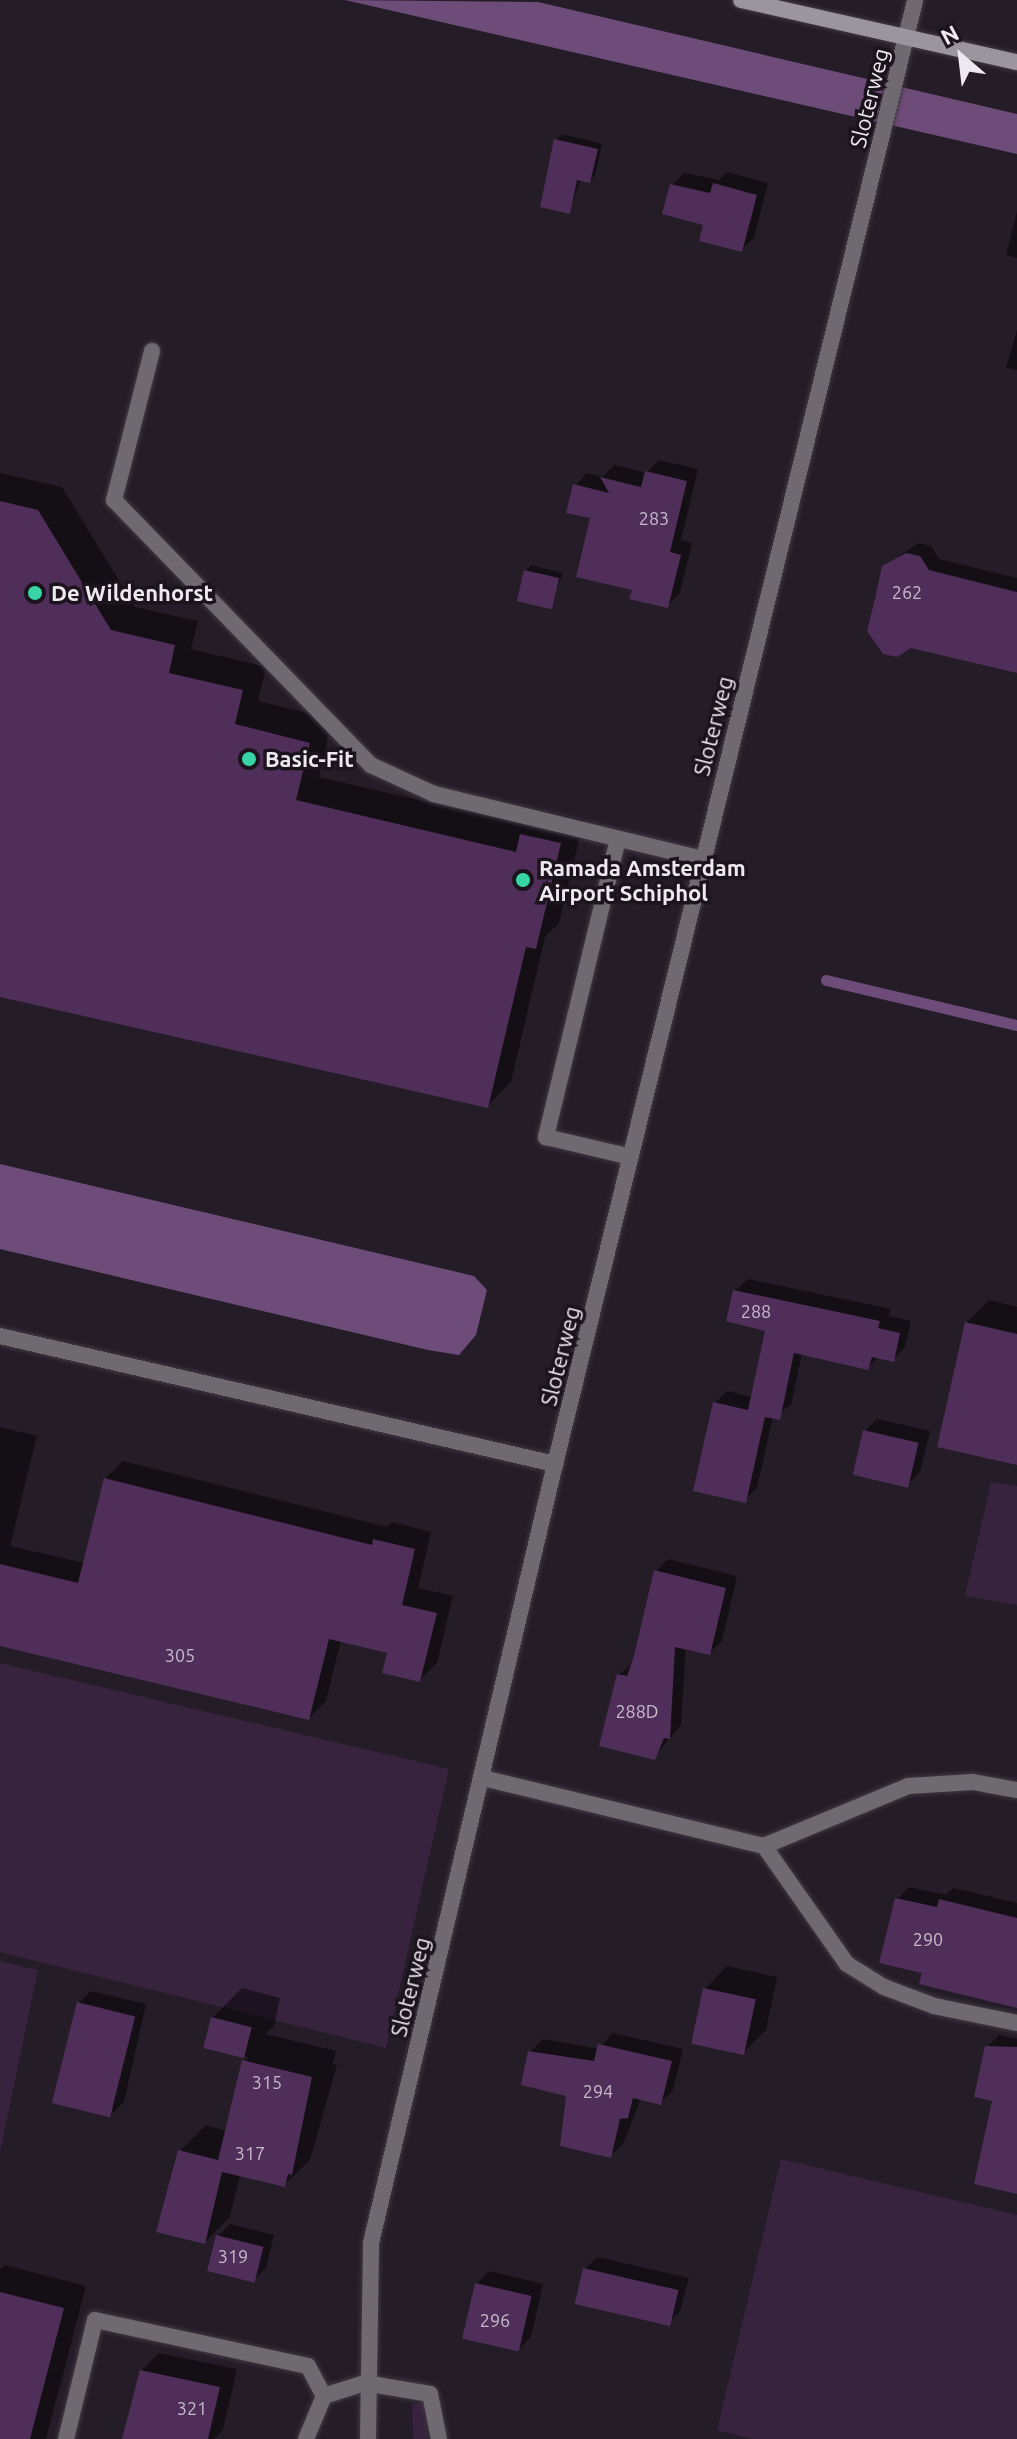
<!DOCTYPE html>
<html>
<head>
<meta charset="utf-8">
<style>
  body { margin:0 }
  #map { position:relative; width:1017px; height:2439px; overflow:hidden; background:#241d27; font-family:Ubuntu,sans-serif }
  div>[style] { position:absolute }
  .green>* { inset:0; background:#37233d }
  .water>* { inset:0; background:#6e4c79 }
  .shadow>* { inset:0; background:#0007 }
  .stream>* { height:11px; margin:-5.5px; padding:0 5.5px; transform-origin:5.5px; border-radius:5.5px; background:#6e4c79 }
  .building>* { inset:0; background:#4f2e59; transform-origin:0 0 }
  .roads { filter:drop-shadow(0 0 2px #403a43) drop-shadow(0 0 2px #403a43) }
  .service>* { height:16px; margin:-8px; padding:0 8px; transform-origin:8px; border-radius:8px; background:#6e6a6f }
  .minor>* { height:16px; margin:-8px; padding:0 8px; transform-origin:8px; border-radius:8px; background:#6e6a6f }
  .tertiary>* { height:16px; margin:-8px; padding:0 8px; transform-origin:8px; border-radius:8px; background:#6e6a6f }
  .secondary>* { height:16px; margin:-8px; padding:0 8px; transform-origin:8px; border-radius:8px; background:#9b959d }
  .dots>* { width:22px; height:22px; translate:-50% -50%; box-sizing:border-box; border:4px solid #1b141d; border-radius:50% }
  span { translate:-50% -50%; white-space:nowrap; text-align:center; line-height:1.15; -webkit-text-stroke:7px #1b141d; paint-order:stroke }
  .number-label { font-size:18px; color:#c6baca }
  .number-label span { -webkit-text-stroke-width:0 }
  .street-label { font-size:22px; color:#eee9f0 }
  .poi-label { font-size:22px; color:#eee9f0; font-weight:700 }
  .left { translate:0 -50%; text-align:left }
  .north { position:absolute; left:921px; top:16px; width:80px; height:80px; -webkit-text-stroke:6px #1b141d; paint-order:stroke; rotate:332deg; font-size:22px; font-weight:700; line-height:32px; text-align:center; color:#eee9f0 }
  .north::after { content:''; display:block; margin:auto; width:28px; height:36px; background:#eee9f0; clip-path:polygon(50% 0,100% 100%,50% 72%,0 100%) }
</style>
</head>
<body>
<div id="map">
  <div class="green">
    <i style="clip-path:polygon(991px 1482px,1017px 1486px,1017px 1605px,965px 1596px)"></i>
    <i style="clip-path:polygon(0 1663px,449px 1769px,386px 2048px,0 1952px)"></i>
    <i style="clip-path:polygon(0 1961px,38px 1970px,0 2152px)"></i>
    <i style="clip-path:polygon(781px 2159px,1017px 2215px,1017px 2439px,753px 2439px,717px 2430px)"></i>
    <i style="clip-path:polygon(423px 2403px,428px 2439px,413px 2439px,412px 2404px)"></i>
  </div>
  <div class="water">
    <i style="clip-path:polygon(345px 0,538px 2px,1017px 114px,1017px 154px)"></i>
    <i style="clip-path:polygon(0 1164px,474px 1276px,487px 1290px,476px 1335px,459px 1355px,428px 1350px,0 1249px)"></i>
  </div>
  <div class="shadow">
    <i style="clip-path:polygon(562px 134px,602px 144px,595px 175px,590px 181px,581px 179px,569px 212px,556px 140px)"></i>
    <i style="clip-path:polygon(727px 172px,768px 183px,754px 238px,741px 250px,706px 224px,672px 185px,684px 173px,719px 180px)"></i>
    <i style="clip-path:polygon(1017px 211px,1017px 258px,1006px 255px)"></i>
    <i style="clip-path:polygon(1017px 330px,1017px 370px,1006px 368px)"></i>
    <i style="clip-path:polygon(659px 460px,698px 469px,681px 540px,692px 543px,680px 593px,667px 606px,634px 589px,575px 486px,587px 473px,603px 477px,614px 465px,646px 473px)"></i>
    <i style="clip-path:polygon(0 473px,62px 487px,135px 607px,198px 621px,191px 649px,266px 667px,258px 701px,332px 719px,319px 777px,530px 826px,545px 811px,584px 820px,559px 923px,545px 937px,511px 1082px,487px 1106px,0 993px)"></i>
    <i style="clip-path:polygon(918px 543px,931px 546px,939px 559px,1017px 578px,1017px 669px,884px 567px)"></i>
    <i style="clip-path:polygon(531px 565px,563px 573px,549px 607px,526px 571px)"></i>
    <i style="clip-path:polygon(748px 1279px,891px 1309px,889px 1316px,911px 1321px,905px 1347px,893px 1360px,879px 1357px,867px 1368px,802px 1353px,791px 1405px,773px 1416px,757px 1488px,745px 1500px,715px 1403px,727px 1391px,752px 1397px,767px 1330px,735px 1291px)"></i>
    <i style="clip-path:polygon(989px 1300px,1017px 1307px,1017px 1463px,966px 1323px)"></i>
    <i style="clip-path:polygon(877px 1419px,930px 1431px,920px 1472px,908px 1484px,865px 1431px)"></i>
    <i style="clip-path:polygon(0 1427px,37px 1436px,10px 1546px,85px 1563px,105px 1479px,123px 1461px,387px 1527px,392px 1522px,431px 1532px,418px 1588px,453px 1596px,437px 1663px,420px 1680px,389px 1652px,341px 1640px,326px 1701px,309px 1718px,0 1643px)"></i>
    <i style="clip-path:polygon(668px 1559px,737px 1576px,722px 1641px,709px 1653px,686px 1648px,681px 1725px,654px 1757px,618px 1675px,634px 1663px,656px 1571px)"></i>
    <i style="clip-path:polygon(909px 1887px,946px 1895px,953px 1888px,1017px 1903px,1017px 2003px,924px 1972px,897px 1899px)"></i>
    <i style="clip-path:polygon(727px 1966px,777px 1977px,766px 2030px,743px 2053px,705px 1989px)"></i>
    <i style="clip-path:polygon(242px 1988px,280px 1998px,274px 2026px,265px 2034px,336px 2051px,333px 2064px,337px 2065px,310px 2160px,284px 2185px,240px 2175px,230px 2217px,205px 2242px,180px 2151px,206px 2125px,227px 2131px,248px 2057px,205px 2046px,212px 2018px)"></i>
    <i style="clip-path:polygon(91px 1991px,146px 2004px,124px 2102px,112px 2114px,79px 2003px)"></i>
    <i style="clip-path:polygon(612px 2033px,683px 2049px,673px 2090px,661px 2102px,641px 2098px,623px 2144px,610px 2156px,568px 2094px,530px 2052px,543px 2039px,599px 2049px)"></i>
    <i style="clip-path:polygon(999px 2035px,1017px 2039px,1017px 2192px,987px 2047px)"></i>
    <i style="clip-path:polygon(230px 2224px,274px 2235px,266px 2268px,254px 2280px,218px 2236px)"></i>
    <i style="clip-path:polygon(597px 2257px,689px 2278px,680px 2311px,668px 2324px,585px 2269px)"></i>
    <i style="clip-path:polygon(5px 2265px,86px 2286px,46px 2439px,0 2439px,0 2269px)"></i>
    <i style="clip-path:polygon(489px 2271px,543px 2284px,531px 2337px,518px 2350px,477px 2284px)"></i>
    <i style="clip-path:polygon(159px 2353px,237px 2369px,223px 2430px,214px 2439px,123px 2439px,141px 2371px)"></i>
  </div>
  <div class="stream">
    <i style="left:826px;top:980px;width:196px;rotate:13.3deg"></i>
  </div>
  <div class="building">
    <i style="clip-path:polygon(554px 139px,598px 149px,590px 183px,577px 180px,570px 214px,540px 207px)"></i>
    <i style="clip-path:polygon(713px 183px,757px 195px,742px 252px,699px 241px,703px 225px,662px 214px,670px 184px,710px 193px)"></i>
    <i style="clip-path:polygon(645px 471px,687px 481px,670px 552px,681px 555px,668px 608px,629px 599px,632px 590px,576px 577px,590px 518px,566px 513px,573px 484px,609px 493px,600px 477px,641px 487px)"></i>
    <i style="clip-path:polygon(0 501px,38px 510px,111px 630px,175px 645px,169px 673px,243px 690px,235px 724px,310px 743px,296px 800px,516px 852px,520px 834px,561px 843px,536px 949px,526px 947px,488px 1108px,0 997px)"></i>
    <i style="clip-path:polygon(906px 553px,920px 556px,929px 570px,1017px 592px,1017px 673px,911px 648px,897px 657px,883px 654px,867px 631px,875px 599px,882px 566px)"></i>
    <i style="left:524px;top:570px;width:36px;height:32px;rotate:13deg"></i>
    <i style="clip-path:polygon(733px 1290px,880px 1321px,878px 1328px,900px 1333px,894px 1362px,872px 1357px,868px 1370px,794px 1353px,780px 1420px,765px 1417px,746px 1503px,693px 1491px,713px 1402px,748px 1410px,765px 1331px,726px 1321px)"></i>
    <i style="clip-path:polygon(965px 1322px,1017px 1334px,1017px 1465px,937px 1447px)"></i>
    <i style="left:863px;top:1430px;width:57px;height:46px;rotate:13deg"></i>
    <i style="clip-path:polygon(104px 1478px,372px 1545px,373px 1539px,415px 1549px,402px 1605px,437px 1613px,420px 1682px,382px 1673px,387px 1653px,329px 1639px,309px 1720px,0 1646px,0 1564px,78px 1583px)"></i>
    <i style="clip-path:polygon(654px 1570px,726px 1588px,710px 1655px,675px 1647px,670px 1739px,664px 1738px,655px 1760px,599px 1746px,617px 1674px,627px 1676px,634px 1656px)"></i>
    <i style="clip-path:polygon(895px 1898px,937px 1907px,939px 1899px,1017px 1918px,1017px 2008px,919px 1984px,922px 1973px,879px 1963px)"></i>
    <i style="left:703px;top:1988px;width:54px;height:57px;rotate:12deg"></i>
    <i style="left:77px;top:2002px;width:60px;height:104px;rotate:14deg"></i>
    <i style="left:211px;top:2017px;width:42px;height:32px;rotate:14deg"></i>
    <i style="clip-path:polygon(598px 2044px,672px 2061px,661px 2105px,633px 2098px,628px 2118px,620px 2119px,611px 2158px,560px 2146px,566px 2096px,521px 2085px,528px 2051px,594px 2061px)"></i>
    <i style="clip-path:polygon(985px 2046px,1017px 2047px,1017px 2194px,974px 2184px,992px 2101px,974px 2097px)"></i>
    <i style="clip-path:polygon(242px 2060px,312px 2077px,292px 2175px,288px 2174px,285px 2187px,222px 2172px,205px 2244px,156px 2232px,178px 2150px,218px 2160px)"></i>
    <i style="left:216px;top:2235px;width:49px;height:37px;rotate:14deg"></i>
    <i style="left:583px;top:2268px;width:98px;height:37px;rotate:13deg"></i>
    <i style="left:475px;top:2283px;width:58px;height:57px;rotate:13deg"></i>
    <i style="clip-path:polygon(0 2292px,64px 2308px,30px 2439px,0 2439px)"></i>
    <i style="clip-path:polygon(140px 2370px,220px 2387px,208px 2439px,122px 2439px)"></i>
  </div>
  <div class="roads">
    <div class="service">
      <i style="left:152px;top:351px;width:154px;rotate:104.3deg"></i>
      <i style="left:114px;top:500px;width:369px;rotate:45.9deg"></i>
      <i style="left:371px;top:765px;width:69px;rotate:24.7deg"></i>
      <i style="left:434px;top:794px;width:276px;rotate:13.6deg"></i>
      <i style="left:618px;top:839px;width:307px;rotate:103.6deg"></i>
      <i style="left:546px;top:1137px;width:87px;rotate:13.2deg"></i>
      <i style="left:483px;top:1778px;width:289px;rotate:13.6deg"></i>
      <i style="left:764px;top:1846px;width:156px;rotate:-22.6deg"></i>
      <i style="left:908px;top:1786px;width:65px;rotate:-3.5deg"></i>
      <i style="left:973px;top:1782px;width:45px;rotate:10.3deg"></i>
      <i style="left:764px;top:1846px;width:144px;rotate:54.9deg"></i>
      <i style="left:847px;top:1964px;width:44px;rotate:31.9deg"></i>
      <i style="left:884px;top:1987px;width:53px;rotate:20.8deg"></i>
      <i style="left:934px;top:2006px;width:85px;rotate:11.6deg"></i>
      <i style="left:365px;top:2383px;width:66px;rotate:9.6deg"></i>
      <i style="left:430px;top:2394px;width:46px;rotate:78.7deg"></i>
      <i style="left:66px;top:2439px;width:122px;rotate:-76.3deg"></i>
      <i style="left:95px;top:2320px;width:218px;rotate:12.2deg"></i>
      <i style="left:308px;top:2366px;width:34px;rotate:62deg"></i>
    </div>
    <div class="minor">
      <i style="left:0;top:1336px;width:570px;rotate:12.99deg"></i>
      <i style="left:306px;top:2439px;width:47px;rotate:-67.3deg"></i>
      <i style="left:324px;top:2396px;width:43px;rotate:-17.6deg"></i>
    </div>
    <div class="tertiary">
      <i style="left:368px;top:2439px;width:196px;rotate:-89.1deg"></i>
      <i style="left:371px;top:2243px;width:800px;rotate:-76.71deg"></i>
      <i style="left:555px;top:1464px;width:1508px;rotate:-76.18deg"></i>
    </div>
    <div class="secondary">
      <i style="left:741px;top:0;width:283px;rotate:12.7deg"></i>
    </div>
  </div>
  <div class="dots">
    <i style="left:35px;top:593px;background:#39d4a5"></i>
    <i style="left:249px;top:759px;background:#39d4a5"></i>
    <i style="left:523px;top:880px;background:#39d4a5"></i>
  </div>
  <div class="number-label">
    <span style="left:654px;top:518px">283</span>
    <span style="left:907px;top:592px">262</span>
    <span style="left:756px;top:1311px">288</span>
    <span style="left:180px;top:1655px">305</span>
    <span style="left:637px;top:1711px">288D</span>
    <span style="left:928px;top:1939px">290</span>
    <span style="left:267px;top:2082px">315</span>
    <span style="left:598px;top:2091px">294</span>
    <span style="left:250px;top:2153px">317</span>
    <span style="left:233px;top:2256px">319</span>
    <span style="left:495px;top:2320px">296</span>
    <span style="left:192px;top:2408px">321</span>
  </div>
  <div class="street-label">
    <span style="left:869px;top:98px;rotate:-76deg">Sloterweg</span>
    <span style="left:713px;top:726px;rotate:-76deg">Sloterweg</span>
    <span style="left:560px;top:1356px;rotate:-76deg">Sloterweg</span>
    <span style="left:410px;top:1987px;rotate:-76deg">Sloterweg</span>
  </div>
  <div class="poi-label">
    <span class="left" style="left:51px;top:593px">De Wildenhorst</span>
    <span class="left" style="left:265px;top:759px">Basic-Fit</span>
    <span class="left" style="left:539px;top:880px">Ramada Amsterdam<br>Airport Schiphol</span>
  </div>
  <div class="north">N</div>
</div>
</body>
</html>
